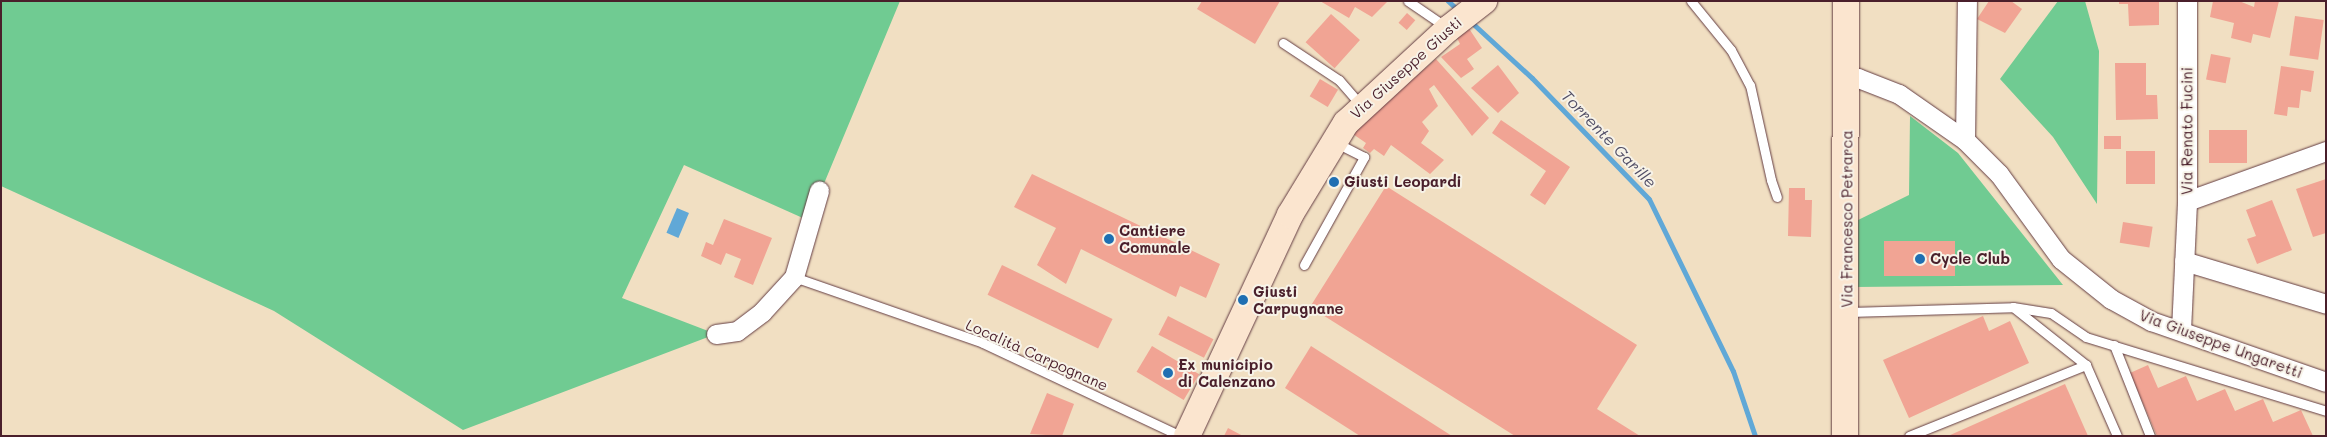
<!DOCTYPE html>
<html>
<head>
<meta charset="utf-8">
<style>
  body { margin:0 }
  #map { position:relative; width:2327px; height:437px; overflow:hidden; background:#f1dfc2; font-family:Mali,sans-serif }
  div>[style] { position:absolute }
  .green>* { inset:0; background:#70cb92 }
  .water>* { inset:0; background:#60a8d7; transform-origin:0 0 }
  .stream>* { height:5px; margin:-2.5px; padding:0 2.5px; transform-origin:2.5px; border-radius:2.5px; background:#60a8d7 }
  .building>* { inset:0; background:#f1a494; transform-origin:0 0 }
  .roads { filter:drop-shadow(0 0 1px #633c42) drop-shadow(0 0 1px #633c42) }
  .lane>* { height:9px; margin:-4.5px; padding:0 4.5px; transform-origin:4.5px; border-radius:4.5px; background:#fff }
  .street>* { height:19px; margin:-9.5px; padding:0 9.5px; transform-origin:9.5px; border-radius:9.5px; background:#fff }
  .secondary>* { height:26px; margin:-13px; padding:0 13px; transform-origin:13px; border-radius:13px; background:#fbe5cf }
  .dots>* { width:14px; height:14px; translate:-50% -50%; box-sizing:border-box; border:2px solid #f7f3e8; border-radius:50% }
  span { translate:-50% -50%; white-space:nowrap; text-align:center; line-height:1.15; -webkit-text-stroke:4px #f7f3e8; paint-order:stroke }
  .street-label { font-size:15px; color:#4a1f2b }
  .poi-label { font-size:15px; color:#4a1f2b; font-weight:700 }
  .left { translate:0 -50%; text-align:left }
  .water-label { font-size:16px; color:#524f67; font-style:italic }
  .frame { position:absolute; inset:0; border:2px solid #4a1f2b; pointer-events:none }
</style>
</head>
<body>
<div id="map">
  <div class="green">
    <i style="clip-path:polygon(1px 1px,900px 1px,813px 210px,805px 219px,684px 165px,622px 298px,716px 334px,463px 430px,274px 311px,1px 186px)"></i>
    <i style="clip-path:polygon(2058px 1px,2085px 1px,2099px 51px,2097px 204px,2053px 137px,2000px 79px)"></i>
    <i style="clip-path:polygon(1910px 116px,1958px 153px,2063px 285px,1855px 287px,1854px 222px,1909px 195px)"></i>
  </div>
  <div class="water">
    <i style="left:677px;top:208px;width:13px;height:27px;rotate:23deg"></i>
  </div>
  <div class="stream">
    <i style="left:1448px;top:1px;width:15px;rotate:42deg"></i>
    <i style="left:1470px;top:21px;width:84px;rotate:42.6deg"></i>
    <i style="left:1532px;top:78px;width:168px;rotate:46deg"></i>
    <i style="left:1649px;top:199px;width:191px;rotate:64deg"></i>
    <i style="left:1733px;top:371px;width:69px;rotate:71.3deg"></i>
  </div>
  <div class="building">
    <i style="clip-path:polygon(1202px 1px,1280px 1px,1255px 44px,1197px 9px)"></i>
    <i style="clip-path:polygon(1320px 1px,1388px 1px,1372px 17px,1355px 7px,1349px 18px)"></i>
    <i style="clip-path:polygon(1989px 1px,2011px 1px,2022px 9px,2005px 33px,1977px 19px)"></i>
    <i style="clip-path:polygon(2119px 1px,2159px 1px,2159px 25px,2129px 26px,2128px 4px,2119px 4px)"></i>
    <i style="clip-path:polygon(2213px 1px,2239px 1px,2254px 7px,2255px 1px,2279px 1px,2270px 38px,2253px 34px,2251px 43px,2231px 38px,2234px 23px,2210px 17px)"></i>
    <i style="left:1407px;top:13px;width:11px;height:13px;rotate:41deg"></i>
    <i style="left:1331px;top:14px;width:39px;height:38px;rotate:42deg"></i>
    <i style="left:2295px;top:16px;width:29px;height:40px;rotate:8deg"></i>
    <i style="clip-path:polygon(1468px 27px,1482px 48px,1467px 59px,1474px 69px,1461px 78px,1441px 57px,1460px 44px,1456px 36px)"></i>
    <i style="left:2211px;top:54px;width:20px;height:26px;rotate:11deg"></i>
    <i style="clip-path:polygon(1436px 59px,1489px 118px,1472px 136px,1434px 85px,1429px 89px,1438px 106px,1422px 122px,1429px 131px,1421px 143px,1444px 160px,1430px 174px,1391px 145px,1384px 156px,1374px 149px,1370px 153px,1363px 148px,1366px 143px,1350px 132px)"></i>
    <i style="clip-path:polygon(2115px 63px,2146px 63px,2146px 95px,2157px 95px,2158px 119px,2116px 120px)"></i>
    <i style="clip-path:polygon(1498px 65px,1519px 93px,1498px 113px,1471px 88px)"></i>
    <i style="clip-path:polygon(2281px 66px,2314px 71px,2311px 92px,2301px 90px,2299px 108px,2288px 107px,2287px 116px,2274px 114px)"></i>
    <i style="left:1320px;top:79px;width:21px;height:20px;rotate:31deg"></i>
    <i style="clip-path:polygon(1501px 120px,1570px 167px,1545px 205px,1530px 195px,1546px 171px,1492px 133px)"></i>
    <i style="left:2209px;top:130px;width:38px;height:33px"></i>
    <i style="left:2104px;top:136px;width:17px;height:13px"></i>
    <i style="left:2126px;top:151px;width:29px;height:33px"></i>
    <i style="clip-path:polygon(1032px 174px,1220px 264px,1206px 298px,1180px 286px,1176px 297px,1081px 249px,1066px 284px,1037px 265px,1056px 228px,1014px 207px)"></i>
    <i style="clip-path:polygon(2326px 179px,2326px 233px,2313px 237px,2296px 189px)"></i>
    <i style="clip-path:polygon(1386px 186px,1637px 345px,1597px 409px,1640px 436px,1515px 436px,1310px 307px)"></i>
    <i style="clip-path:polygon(1789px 188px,1805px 188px,1805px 200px,1812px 200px,1811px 237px,1788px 236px)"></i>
    <i style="clip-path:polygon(2272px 200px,2292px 250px,2257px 264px,2247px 239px,2256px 236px,2246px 210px)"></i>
    <i style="clip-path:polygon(724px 219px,772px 238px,753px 285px,734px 277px,741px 259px,726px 253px,721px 265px,701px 256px,706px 242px,713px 245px)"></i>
    <i style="left:2123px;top:222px;width:30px;height:21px;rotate:9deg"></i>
    <i style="left:1955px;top:241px;width:35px;height:71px;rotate:90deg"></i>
    <i style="left:1002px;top:265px;width:123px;height:33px;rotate:26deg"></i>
    <i style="left:1168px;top:316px;width:51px;height:21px;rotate:27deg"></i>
    <i style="clip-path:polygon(1983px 316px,1989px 331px,2010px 321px,2029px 363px,1909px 418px,1883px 360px)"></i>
    <i style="left:1152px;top:346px;width:55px;height:30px;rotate:31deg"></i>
    <i style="clip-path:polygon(1311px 346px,1452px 436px,1360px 436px,1285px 388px)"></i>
    <i style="clip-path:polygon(2148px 365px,2158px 388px,2186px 376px,2197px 401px,2225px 389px,2235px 411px,2263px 399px,2273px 422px,2301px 410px,2313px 436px,2157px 436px,2130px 373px)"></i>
    <i style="clip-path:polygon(2065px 384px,2088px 436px,1948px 436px)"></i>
    <i style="clip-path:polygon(1047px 393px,1074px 404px,1062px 436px,1030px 434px)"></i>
    <i style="clip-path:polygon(1228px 428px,1243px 436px,1224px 436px)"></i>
  </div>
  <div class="roads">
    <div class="lane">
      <i style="left:1408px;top:1px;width:46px;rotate:34.4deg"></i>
      <i style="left:1691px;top:1px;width:63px;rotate:50.8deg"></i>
      <i style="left:1731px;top:50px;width:40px;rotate:62deg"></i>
      <i style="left:1750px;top:85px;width:97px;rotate:77.5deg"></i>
      <i style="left:1771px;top:180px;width:18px;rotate:71deg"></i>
      <i style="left:1283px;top:43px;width:67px;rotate:33.5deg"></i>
      <i style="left:1339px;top:80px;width:33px;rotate:49deg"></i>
      <i style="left:1304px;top:265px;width:124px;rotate:-60.9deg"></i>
      <i style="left:1364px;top:157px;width:30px;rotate:-153deg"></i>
      <i style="left:794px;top:277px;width:200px;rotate:19.2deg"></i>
      <i style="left:983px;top:343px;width:219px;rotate:25.2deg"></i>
      <i style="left:2013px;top:307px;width:38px;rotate:9deg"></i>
      <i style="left:2051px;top:313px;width:42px;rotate:34.4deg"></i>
      <i style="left:2086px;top:337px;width:251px;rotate:17.1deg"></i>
      <i style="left:1849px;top:312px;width:164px;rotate:-1.7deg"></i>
      <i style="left:2013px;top:307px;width:93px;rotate:38.5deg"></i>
      <i style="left:2086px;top:365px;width:77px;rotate:66.4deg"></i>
      <i style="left:2114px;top:345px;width:98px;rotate:68.4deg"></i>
      <i style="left:1909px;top:436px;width:191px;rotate:-21.9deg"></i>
    </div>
    <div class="street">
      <i style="left:1848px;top:78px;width:10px"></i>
      <i style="left:1858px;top:78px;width:44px;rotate:21.3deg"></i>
      <i style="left:1899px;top:94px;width:80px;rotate:34.9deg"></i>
      <i style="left:1965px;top:140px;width:48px;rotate:45deg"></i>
      <i style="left:1999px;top:174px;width:105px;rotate:53.9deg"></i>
      <i style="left:2061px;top:259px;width:64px;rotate:38.7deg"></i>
      <i style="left:2111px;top:299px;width:46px;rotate:28.8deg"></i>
      <i style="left:2151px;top:321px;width:185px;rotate:19.2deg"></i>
      <i style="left:1965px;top:140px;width:139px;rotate:-89.2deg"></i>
      <i style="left:2187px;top:201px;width:148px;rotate:-19.8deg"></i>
      <i style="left:2184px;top:261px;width:148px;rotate:16.8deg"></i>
      <i style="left:2181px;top:330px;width:129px;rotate:-87.3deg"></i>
      <i style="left:2187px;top:201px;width:200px;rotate:-90deg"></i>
      <i style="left:716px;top:334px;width:21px;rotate:-8deg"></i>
      <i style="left:737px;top:331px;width:31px;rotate:-37deg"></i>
      <i style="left:762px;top:312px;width:47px;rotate:-47.6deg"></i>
      <i style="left:794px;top:277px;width:90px;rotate:-73.8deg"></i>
    </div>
    <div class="secondary">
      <i style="left:1187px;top:436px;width:244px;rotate:-65deg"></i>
      <i style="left:1290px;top:215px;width:108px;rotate:-58.7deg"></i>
      <i style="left:1346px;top:123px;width:139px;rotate:-42.7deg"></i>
      <i style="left:1448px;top:29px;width:46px;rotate:-37.9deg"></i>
      <i style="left:1845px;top:436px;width:435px;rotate:-89.9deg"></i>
    </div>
  </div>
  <div class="dots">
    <i style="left:1334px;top:182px;background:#1f6fb2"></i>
    <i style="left:1109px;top:239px;background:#1f6fb2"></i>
    <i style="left:1920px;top:259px;background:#1f6fb2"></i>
    <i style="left:1243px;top:300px;background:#1f6fb2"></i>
    <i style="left:1168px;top:373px;background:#1f6fb2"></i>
  </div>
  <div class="street-label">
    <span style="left:1406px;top:68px;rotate:-42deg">Via Giuseppe Giusti</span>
    <span style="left:2187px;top:131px;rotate:-90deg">Via Renato Fucini</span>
    <span style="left:1847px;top:219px;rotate:-90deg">Via Francesco Petrarca</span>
    <span style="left:2221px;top:344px;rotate:20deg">Via Giuseppe Ungaretti</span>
    <span style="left:1037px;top:355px;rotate:24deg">Località Carpognane</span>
  </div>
  <div class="poi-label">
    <span class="left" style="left:1344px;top:182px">Giusti Leopardi</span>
    <span class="left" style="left:1119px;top:239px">Cantiere<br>Comunale</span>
    <span class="left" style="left:1930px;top:259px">Cycle Club</span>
    <span class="left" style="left:1253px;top:300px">Giusti<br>Carpugnane</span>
    <span class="left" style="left:1178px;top:373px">Ex municipio<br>di Calenzano</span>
  </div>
  <div class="water-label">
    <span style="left:1609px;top:139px;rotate:46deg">Torrente Garille</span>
  </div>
  <div class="frame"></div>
</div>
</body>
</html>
